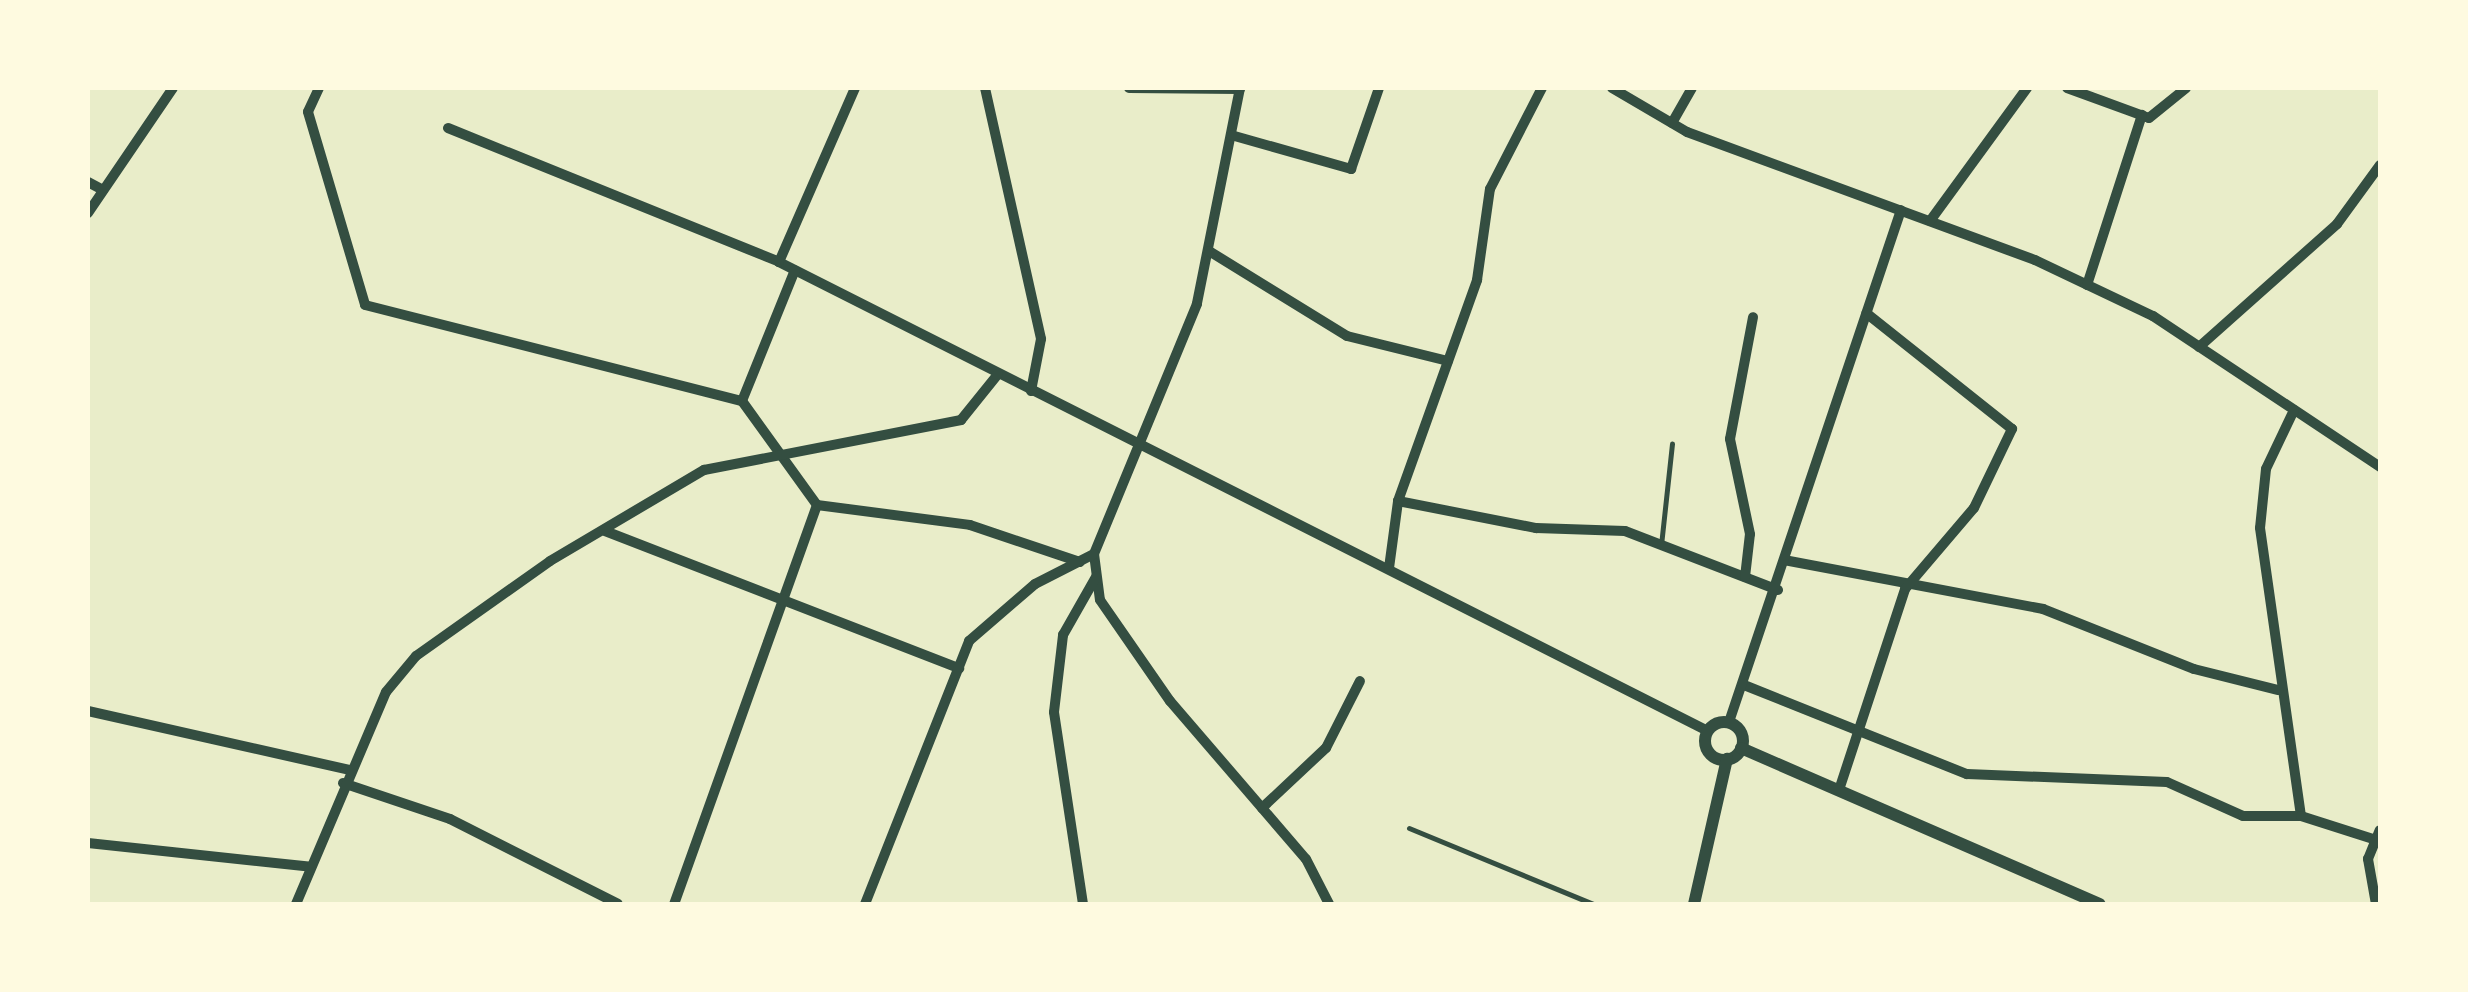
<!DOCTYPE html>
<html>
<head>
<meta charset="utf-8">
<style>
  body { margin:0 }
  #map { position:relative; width:2468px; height:992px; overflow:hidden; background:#e9edc9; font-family:Rubik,sans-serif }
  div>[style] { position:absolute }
  .service>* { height:5px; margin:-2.5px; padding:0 2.5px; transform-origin:2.5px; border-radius:2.5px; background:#344e41 }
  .minor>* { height:10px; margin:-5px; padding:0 5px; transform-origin:5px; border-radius:5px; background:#344e41 }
  .tertiary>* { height:12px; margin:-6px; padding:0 6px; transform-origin:6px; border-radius:6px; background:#344e41 }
  .tertiary>.ring { margin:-6px; padding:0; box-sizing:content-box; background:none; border:12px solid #344e41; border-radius:50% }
  span { translate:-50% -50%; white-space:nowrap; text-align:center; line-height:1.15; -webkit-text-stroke:8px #fefae0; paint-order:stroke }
  .frame { position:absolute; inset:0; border:90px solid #fefae0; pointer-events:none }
</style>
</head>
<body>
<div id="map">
  <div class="service">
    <i style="left:1661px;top:545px;width:102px;rotate:-83.8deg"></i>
    <i style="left:1409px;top:828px;width:199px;rotate:22.4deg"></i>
  </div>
  <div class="minor">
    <i style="left:319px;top:88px;width:26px;rotate:115deg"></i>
    <i style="left:308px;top:112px;width:201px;rotate:73.5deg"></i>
    <i style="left:365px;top:305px;width:389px;rotate:14.3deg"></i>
    <i style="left:742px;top:401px;width:128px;rotate:54.2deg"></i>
    <i style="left:817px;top:505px;width:424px;rotate:109.7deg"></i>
    <i style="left:855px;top:88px;width:190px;rotate:113.6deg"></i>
    <i style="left:779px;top:262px;width:1041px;rotate:26.79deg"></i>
    <i style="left:985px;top:88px;width:257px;rotate:77.4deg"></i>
    <i style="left:1041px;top:339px;width:53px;rotate:100.9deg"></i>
    <i style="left:1129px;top:88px;width:111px;rotate:0.5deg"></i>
    <i style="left:1240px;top:88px;width:220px;rotate:101.3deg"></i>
    <i style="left:1197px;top:304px;width:270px;rotate:112.4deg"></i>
    <i style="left:1094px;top:554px;width:46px;rotate:82.6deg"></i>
    <i style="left:1100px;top:600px;width:123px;rotate:55.3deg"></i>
    <i style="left:1170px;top:701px;width:208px;rotate:49.3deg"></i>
    <i style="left:1306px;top:859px;width:51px;rotate:62.9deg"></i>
    <i style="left:1612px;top:88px;width:87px;rotate:30.4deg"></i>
    <i style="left:1687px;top:132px;width:371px;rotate:20.2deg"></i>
    <i style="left:2035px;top:260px;width:131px;rotate:25.4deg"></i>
    <i style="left:2153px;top:316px;width:273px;rotate:33.6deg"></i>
    <i style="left:2067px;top:88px;width:87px;rotate:20.1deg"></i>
    <i style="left:2149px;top:118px;width:48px;rotate:-39deg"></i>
    <i style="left:1672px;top:123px;width:40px;rotate:-60.3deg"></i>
    <i style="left:448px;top:128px;width:357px;rotate:22deg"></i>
    <i style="left:1231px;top:135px;width:125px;rotate:15.8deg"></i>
    <i style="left:1351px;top:169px;width:86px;rotate:-70.9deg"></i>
    <i style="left:88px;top:182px;width:17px;rotate:28deg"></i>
    <i style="left:88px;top:213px;width:151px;rotate:-55.8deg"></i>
    <i style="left:1930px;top:221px;width:165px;rotate:-53.9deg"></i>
    <i style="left:1209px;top:251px;width:162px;rotate:31.6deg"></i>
    <i style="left:1347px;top:336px;width:104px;rotate:13.9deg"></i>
    <i style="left:2087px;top:285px;width:179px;rotate:-72.1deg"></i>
    <i style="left:2199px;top:347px;width:185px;rotate:-41.7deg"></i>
    <i style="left:2337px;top:224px;width:73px;rotate:-53.9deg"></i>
    <i style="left:742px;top:401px;width:141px;rotate:-68deg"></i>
    <i style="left:2294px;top:410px;width:65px;rotate:115.4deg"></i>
    <i style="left:2266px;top:469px;width:59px;rotate:95.8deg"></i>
    <i style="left:2260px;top:528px;width:291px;rotate:81.9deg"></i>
    <i style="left:1398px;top:501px;width:141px;rotate:11.1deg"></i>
    <i style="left:1536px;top:528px;width:89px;rotate:1.9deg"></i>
    <i style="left:1625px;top:531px;width:164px;rotate:21.1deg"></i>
    <i style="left:817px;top:505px;width:154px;rotate:7.4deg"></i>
    <i style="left:970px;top:525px;width:116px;rotate:18.6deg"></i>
    <i style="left:605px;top:531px;width:380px;rotate:21.2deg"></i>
    <i style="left:1784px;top:560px;width:264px;rotate:10.7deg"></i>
    <i style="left:2043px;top:609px;width:162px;rotate:21.7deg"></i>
    <i style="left:2194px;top:669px;width:87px;rotate:14deg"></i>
    <i style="left:1389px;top:568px;width:68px;rotate:-82.3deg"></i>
    <i style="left:1398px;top:501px;width:235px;rotate:-70.3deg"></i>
    <i style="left:1477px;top:280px;width:92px;rotate:-81.9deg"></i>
    <i style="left:1490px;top:189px;width:114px;rotate:-62.8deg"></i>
    <i style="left:1745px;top:577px;width:43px;rotate:-83.4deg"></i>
    <i style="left:1750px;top:534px;width:97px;rotate:-101.9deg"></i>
    <i style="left:1730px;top:439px;width:124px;rotate:-79.3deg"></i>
    <i style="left:1744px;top:685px;width:240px;rotate:21.8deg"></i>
    <i style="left:1967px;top:774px;width:200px;rotate:2.3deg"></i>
    <i style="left:2167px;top:782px;width:83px;rotate:24.1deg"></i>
    <i style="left:2243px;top:816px;width:58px"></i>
    <i style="left:2301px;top:816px;width:79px;rotate:17.7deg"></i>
    <i style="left:88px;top:711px;width:269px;rotate:12.7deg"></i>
    <i style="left:1729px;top:722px;width:540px;rotate:-71.43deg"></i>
    <i style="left:343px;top:783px;width:113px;rotate:18.6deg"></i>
    <i style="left:450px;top:819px;width:188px;rotate:26.8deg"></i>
    <i style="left:1839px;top:790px;width:212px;rotate:-71.8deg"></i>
    <i style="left:1905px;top:589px;width:106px;rotate:-49.6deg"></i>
    <i style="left:1974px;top:508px;width:88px;rotate:-64.3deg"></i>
    <i style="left:2012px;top:429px;width:186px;rotate:-141.5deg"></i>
    <i style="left:1262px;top:808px;width:88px;rotate:-43.2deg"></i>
    <i style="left:1326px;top:748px;width:75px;rotate:-63.1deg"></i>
    <i style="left:88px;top:843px;width:224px;rotate:6.1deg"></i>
    <i style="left:296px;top:904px;width:230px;rotate:-67deg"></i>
    <i style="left:386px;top:692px;width:47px;rotate:-50.2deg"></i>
    <i style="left:416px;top:656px;width:164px;rotate:-35.3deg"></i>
    <i style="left:550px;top:561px;width:179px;rotate:-30.6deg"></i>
    <i style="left:704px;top:470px;width:262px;rotate:-11deg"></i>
    <i style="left:961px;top:420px;width:59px;rotate:-51.2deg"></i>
    <i style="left:865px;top:904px;width:283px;rotate:-68.4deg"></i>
    <i style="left:969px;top:641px;width:87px;rotate:-40.8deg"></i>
    <i style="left:1035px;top:584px;width:66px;rotate:-27deg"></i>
    <i style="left:1083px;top:904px;width:194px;rotate:-98.6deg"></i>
    <i style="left:1054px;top:712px;width:78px;rotate:-83.3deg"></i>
    <i style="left:1063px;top:635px;width:67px;rotate:-60.4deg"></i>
    <i style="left:2376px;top:904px;width:46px;rotate:-100.1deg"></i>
    <i style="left:2368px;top:859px;width:31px;rotate:-68deg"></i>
  </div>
  <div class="tertiary">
    <i class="ring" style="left:1705px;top:722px;width:26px;height:26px"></i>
    <i style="left:1741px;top:748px;width:391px;rotate:23.5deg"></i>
    <i style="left:1694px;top:904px;width:149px;rotate:-77.2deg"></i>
  </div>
  <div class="frame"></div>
</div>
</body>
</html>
